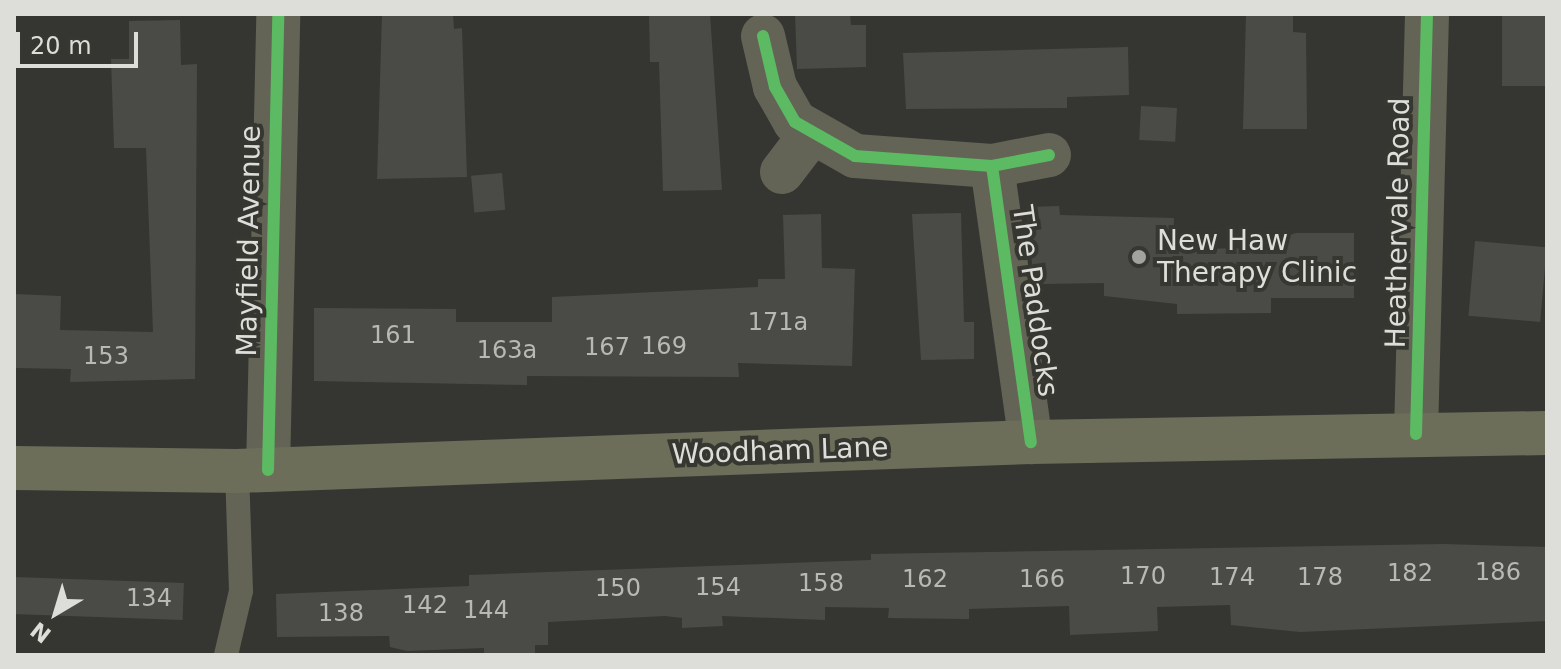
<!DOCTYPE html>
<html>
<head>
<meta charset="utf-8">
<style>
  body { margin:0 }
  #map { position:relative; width:1561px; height:669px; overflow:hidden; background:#353631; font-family:"DejaVu Sans",sans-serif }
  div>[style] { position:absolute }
  .building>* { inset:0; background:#4a4b47; transform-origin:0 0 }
  .lane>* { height:24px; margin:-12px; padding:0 12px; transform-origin:12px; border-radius:12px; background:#636455 }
  .street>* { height:44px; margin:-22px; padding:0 22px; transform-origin:22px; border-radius:22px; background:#636455 }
  .secondary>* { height:44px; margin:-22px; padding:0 22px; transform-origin:22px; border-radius:22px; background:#6c6e5a }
  .cycleway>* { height:12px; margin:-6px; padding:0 6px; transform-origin:6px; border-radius:6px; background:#5cba63 }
  .dots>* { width:22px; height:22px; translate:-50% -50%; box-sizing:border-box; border:4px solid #363730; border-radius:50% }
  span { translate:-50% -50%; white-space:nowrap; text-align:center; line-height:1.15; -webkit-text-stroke:8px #363730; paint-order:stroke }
  .number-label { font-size:24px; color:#b8b8b4 }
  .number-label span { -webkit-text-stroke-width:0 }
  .street-label { font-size:28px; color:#ddddd9 }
  .poi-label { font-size:28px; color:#ddddd9 }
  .left { translate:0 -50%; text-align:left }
  .frame { position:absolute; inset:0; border:16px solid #ddddd9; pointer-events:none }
  .north { position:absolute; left:16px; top:573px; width:80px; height:80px; -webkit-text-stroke:6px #363730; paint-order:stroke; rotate:218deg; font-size:22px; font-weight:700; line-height:32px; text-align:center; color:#ddddd9 }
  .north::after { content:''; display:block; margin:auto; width:28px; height:36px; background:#ddddd9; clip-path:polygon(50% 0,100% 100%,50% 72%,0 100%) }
  .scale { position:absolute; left:16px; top:32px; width:122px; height:36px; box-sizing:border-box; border:4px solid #ddddd9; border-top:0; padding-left:10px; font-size:24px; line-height:28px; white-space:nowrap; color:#ddddd9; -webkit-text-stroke:6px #363730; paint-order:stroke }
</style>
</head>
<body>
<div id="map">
  <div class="building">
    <i style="clip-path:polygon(382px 14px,453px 14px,454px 29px,462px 28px,467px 177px,377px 179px)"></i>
    <i style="clip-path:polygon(649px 14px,710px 14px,722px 190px,663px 191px,659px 62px,650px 62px)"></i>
    <i style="clip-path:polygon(795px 14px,850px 14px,851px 25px,866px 25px,866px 67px,797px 69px)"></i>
    <i style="clip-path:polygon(1246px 14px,1293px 14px,1293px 32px,1306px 33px,1307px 129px,1243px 129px)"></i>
    <i style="left:1502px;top:14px;width:45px;height:72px"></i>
    <i style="clip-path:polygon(180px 20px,181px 65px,197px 64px,195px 379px,70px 382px,71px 369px,14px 368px,14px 294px,61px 296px,60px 330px,153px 332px,146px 148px,114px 148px,111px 59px,129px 59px,129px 21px)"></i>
    <i style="clip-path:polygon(1128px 47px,1129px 95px,1067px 97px,1067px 108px,906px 109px,903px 53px)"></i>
    <i style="left:1141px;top:106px;width:36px;height:34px;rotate:3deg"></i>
    <i style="left:502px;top:173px;width:37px;height:31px;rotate:85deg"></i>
    <i style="clip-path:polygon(1059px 206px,1060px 215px,1174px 218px,1173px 249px,1280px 248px,1280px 238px,1296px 233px,1354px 233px,1354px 298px,1271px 298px,1271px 313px,1177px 314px,1177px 304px,1104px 296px,1104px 283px,1044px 284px,1033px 275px,1027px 207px)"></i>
    <i style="clip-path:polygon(961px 213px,964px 322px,974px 322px,974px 359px,921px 360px,912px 214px)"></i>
    <i style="clip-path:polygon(821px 214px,822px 268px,855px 269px,852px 366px,738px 363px,739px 377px,527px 376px,527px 385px,314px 381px,314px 308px,456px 309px,456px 322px,552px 322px,552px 297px,758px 287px,758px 279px,785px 279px,783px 215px)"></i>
    <i style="left:1475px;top:241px;width:72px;height:75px;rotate:5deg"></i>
    <i style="clip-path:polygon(1444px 544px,1547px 547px,1547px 621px,1300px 632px,1231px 625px,1230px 605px,1157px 607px,1158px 631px,1070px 635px,1069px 606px,969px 609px,969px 619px,888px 618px,889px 608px,825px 607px,825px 620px,722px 616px,723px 626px,682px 628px,682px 618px,665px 616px,548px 622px,548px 645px,535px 645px,535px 655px,484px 655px,484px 648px,407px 651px,390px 647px,389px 636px,277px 637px,276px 594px,469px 586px,469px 575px,871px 560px,871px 554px)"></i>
    <i style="left:14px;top:577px;width:170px;height:37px;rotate:2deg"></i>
  </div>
  <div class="lane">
    <i style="left:226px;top:655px;width:66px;rotate:-76.8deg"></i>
    <i style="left:241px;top:591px;width:120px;rotate:-91.9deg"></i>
  </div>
  <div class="street">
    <i style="left:763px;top:36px;width:52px;rotate:76.8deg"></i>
    <i style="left:775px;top:87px;width:40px;rotate:60.3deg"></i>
    <i style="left:795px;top:122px;width:69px;rotate:29.5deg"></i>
    <i style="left:855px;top:156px;width:137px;rotate:4.2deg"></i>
    <i style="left:992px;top:166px;width:58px;rotate:-10.9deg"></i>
    <i style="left:992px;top:166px;width:279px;rotate:82deg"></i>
    <i style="left:782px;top:172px;width:48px;rotate:-52.7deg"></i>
    <i style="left:1416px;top:434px;width:420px;rotate:-88.5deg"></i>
    <i style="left:268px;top:470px;width:456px;rotate:-88.7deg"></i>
  </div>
  <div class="secondary">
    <i style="left:14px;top:468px;width:223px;rotate:0.8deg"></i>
    <i style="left:237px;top:471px;width:795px;rotate:-2.09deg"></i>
    <i style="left:1031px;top:442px;width:516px;rotate:-1deg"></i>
  </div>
  <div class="cycleway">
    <i style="left:763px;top:36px;width:52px;rotate:76.8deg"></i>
    <i style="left:775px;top:87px;width:40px;rotate:60.3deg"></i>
    <i style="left:795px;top:122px;width:69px;rotate:29.5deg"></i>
    <i style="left:855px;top:156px;width:137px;rotate:4.2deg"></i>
    <i style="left:992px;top:166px;width:58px;rotate:-10.9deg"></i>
    <i style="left:992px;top:166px;width:279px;rotate:82deg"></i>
    <i style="left:1416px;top:434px;width:420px;rotate:-88.5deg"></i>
    <i style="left:268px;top:470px;width:456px;rotate:-88.7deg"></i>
  </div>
  <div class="dots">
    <i style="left:1139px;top:257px;background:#a2a39e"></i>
  </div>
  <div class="number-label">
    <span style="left:778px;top:323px">171a</span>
    <span style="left:393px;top:336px">161</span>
    <span style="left:664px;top:347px">169</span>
    <span style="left:607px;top:348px">167</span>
    <span style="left:507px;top:351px">163a</span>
    <span style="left:106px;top:357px">153</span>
    <span style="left:1498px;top:573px">186</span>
    <span style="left:1410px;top:574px">182</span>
    <span style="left:1143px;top:577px">170</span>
    <span style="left:1232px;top:578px">174</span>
    <span style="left:1320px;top:578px">178</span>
    <span style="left:925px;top:580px">162</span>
    <span style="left:1042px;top:580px">166</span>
    <span style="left:821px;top:584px">158</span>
    <span style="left:718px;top:588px">154</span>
    <span style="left:618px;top:589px">150</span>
    <span style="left:149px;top:599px">134</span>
    <span style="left:425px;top:606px">142</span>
    <span style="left:486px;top:611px">144</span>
    <span style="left:341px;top:614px">138</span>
  </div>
  <div class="street-label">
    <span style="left:1398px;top:223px;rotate:-89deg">Heathervale Road</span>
    <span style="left:249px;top:241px;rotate:-89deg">Mayfield Avenue</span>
    <span style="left:1035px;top:301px;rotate:82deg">The Paddocks</span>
    <span style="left:780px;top:451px;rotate:-2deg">Woodham Lane</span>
  </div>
  <div class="poi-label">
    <span class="left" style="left:1157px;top:257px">New Haw<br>Therapy Clinic</span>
  </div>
  <div class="frame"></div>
  <div class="north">N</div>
  <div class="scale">20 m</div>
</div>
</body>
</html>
